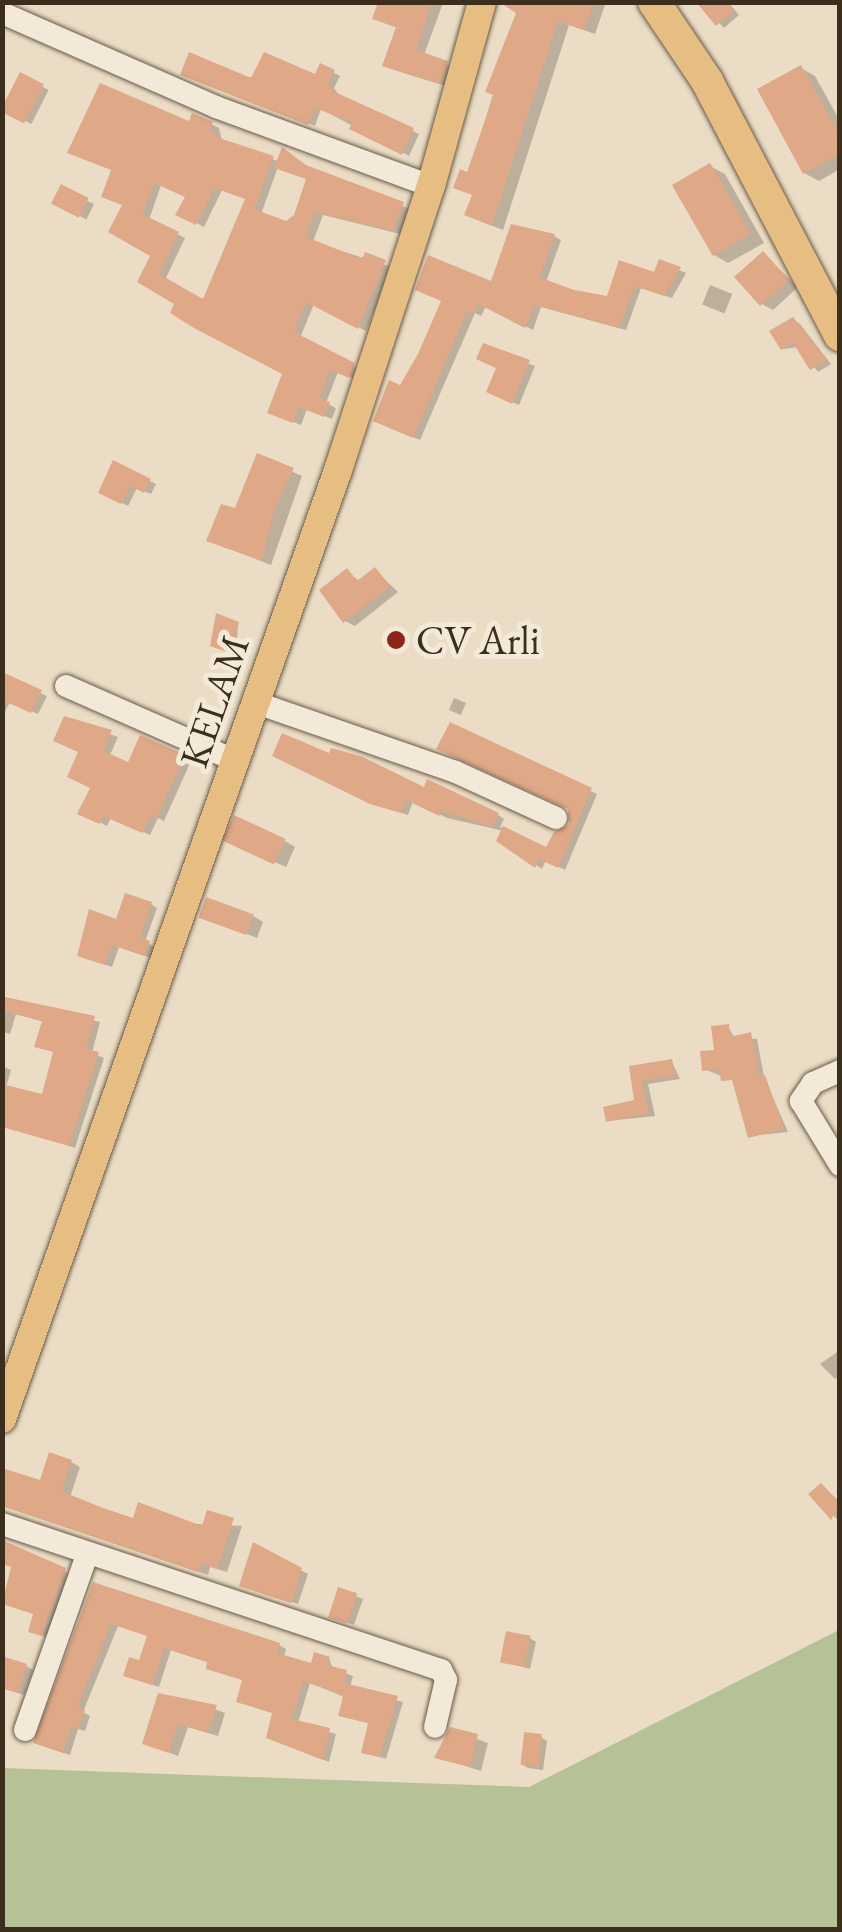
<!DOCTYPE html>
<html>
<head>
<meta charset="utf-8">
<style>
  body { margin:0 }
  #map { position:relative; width:842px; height:1932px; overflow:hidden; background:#ebddc5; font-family:"EB Garamond",serif }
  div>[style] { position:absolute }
  .green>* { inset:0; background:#b5c296 }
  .shadow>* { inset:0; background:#0003; transform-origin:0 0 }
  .building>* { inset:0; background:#dfa887; transform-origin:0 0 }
  .roads { filter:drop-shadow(0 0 2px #685a47) drop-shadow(0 0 2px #685a47) }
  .minor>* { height:22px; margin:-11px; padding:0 11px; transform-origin:11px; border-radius:11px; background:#f2e9d9 }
  .major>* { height:28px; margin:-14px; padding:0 14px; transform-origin:14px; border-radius:14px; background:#e6be82 }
  .highway>* { height:32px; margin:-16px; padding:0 16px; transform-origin:16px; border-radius:16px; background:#e6be82 }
  .dots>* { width:28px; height:28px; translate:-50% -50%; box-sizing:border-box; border:5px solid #f2e9d9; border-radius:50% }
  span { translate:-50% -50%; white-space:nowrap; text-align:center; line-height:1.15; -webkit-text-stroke:10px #f2e9d9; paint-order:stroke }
  .poi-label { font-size:40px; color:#3c2e1d }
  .left { translate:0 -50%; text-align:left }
  .street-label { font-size:40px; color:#3c2e1d }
  .frame { position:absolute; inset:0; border:5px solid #3c2e1d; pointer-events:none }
</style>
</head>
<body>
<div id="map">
  <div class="green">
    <i style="clip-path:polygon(839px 1630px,839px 1929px,3px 1929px,3px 1768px,529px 1787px)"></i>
  </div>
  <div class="shadow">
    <i style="clip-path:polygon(380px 2px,443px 3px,424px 55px,455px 68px,449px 87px,394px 70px,398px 28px,384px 23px)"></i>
    <i style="clip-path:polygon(509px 2px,605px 5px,595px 34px,569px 25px,503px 230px,478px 220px,468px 175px,518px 14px)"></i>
    <i style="clip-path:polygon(701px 2px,728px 2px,739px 15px,724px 28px)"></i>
    <i style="clip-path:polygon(321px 66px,340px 76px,334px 88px,340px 97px,419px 134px,409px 156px,321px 109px,315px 126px,189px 77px,316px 77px)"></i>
    <i style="clip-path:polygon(801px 68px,815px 76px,840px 121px,840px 169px,819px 181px,804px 173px)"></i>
    <i style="left:21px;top:76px;width:31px;height:38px;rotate:27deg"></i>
    <i style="clip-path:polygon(evenodd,194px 116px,219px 128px,222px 141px,410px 209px,400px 234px,323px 215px,313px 242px,392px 267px,366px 331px,314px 304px,300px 338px,361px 370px,357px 380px,338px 372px,326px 403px,336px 408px,332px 419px,307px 409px,301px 425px,278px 416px,285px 374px,140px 281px,153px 255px,112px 231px,194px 116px,278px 167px,309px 179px,296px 216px,286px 224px,261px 214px,278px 167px,194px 116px,161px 185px,187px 196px,179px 214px,204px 227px,222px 190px,247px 199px,204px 302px,165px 280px,185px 238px,149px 220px,161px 185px)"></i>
    <i style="clip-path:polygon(710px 166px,725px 174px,764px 243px,728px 263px,714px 255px)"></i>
    <i style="left:62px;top:188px;width:36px;height:17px;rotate:27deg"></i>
    <i style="clip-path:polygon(554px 236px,561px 240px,546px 282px,573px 292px,608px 299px,621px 263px,656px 275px,660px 262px,686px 273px,672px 298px,641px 288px,626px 330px,541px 307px,533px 330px,486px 306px,481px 316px,475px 313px,420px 440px,382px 424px,420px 355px,492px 284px)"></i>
    <i style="clip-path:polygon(763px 254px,798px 287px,773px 310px,762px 304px)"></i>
    <i style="left:710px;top:285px;width:24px;height:21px;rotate:22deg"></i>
    <i style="clip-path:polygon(793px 320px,800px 324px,831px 364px,818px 372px,799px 347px,783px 349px)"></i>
    <i style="clip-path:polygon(485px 346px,535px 366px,519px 405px,495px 395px,499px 367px)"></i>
    <i style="clip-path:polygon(258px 456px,302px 476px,271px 565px,209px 540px,236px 511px)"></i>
    <i style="clip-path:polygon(114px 464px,156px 484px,151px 494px,137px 488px,128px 506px,101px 492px)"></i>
    <i style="clip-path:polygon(375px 570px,398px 592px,355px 626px,345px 621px,347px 571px,360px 582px)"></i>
    <i style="clip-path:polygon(238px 624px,236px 652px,214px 645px)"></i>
    <i style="clip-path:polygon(2px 675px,47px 696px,38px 714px,10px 702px,2px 718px)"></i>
    <i style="left:454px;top:698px;width:13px;height:13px;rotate:23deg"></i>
    <i style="clip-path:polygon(66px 719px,118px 737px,109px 757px,129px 766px,141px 738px,191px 761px,164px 821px,158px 818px,150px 835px,111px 818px,107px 826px,88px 817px,92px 787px)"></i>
    <i style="clip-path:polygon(451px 725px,597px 794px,565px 870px,546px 860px,542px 869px,499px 840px,504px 831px,447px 818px,413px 801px,408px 815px,379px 806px,425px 790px,429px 782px,498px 815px,504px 819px,500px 827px,548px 851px,572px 827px,570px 808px)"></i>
    <i style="clip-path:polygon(285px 841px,295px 847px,286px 867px,239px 846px)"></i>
    <i style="clip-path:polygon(151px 904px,157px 908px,145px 942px,155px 947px,151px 958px,119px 947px,112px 967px,86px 958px,117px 922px)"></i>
    <i style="clip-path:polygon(201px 916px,253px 916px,263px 922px,257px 938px)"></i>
    <i style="clip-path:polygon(2px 999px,100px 1022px,92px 1053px,104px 1058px,75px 1148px,2px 1122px,2px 1066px,11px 1070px,6px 1087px,43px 1098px,56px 1052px,44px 1022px,16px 1014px,10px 1034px,2px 1032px)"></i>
    <i style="clip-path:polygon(728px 1027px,735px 1038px,757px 1039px,764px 1077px,788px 1132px,750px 1136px,736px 1082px,704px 1069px)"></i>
    <i style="clip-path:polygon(672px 1062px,680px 1079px,648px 1084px,655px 1116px,608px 1121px,637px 1102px,632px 1068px)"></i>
    <i style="clip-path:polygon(840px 1350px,840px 1375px,835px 1379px,820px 1364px)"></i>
    <i style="clip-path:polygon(71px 1462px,80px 1467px,70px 1497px,135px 1521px,242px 1526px,227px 1572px,210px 1567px,208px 1575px,2px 1506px)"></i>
    <i style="clip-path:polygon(822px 1486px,840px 1502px,839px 1521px,812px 1495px)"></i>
    <i style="clip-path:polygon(2px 1542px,74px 1576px,52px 1640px,31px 1630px,36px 1615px)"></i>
    <i style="clip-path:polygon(254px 1546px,308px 1574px,298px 1604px,248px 1588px)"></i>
    <i style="clip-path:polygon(95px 1585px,279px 1645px,286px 1649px,284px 1657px,312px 1666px,329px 1659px,333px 1669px,353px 1676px,350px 1687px,403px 1702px,386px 1759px,364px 1752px,371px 1724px,341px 1715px,345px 1697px,310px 1683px,298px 1723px,336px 1734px,329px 1762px,276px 1741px,275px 1714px,245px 1680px,210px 1663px,171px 1650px,159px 1687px,132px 1678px,150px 1636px,118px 1626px,83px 1712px,90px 1716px,85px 1731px,78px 1729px,70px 1755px,43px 1746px)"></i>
    <i style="clip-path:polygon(340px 1590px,363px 1599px,354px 1625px,338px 1619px)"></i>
    <i style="clip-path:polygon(530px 1638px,536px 1642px,530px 1669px,503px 1661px)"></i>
    <i style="clip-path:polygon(26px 1666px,33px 1670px,24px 1695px,2px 1688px)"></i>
    <i style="clip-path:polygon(194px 1701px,225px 1713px,218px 1736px,188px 1727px,178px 1756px,145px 1743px)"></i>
    <i style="clip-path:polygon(452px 1730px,488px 1743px,481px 1771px,437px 1757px)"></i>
    <i style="clip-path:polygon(541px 1737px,547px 1741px,543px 1770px,528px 1768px,521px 1764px)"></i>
  </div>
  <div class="building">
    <i style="clip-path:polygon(378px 2px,432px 2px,416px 50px,448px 61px,440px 84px,382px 66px,396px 27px,372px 19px)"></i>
    <i style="clip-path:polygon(499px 2px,594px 2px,584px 30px,558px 21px,492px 226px,464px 215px,472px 195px,453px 188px,460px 169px,467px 172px,494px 95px,485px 92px,516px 13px)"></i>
    <i style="clip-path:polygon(696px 2px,727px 2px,734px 11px,716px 26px)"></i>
    <i style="clip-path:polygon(189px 52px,251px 78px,264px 52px,315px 74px,320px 63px,335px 70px,328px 83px,335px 92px,414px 128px,402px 155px,349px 129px,352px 122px,315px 108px,308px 125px,180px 75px)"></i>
    <i style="clip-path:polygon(801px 65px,840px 136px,840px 154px,803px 174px,757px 89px)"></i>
    <i style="left:20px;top:72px;width:27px;height:44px;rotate:27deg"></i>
    <i style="clip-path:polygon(evenodd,100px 83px,189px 121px,192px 113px,213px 122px,210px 130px,219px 138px,274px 156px,254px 209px,286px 221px,294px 215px,306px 179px,274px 168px,282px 147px,306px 165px,404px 202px,393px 231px,315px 212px,306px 237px,362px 259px,365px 252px,386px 260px,358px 329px,306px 302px,294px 332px,355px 363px,349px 378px,330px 370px,319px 398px,330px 402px,324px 417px,299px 407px,293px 423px,267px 413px,282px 374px,194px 328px,170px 313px,174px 304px,137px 282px,150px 256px,108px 232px,122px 205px,101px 197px,111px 170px,67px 153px,100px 83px,154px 183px,185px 197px,175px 215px,196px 225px,214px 188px,245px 199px,203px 299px,159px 274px,179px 232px,142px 214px,154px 183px)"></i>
    <i style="left:710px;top:163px;width:82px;height:44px;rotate:60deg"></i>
    <i style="left:61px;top:184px;width:31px;height:22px;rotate:27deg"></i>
    <i style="clip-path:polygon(511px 224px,555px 234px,539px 277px,574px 290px,607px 296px,619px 260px,654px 272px,659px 259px,681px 267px,664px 296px,634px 286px,619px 328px,534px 305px,525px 328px,478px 304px,474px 314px,467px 311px,413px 438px,373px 421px,389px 380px,400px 385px,418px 354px,441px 301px,415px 290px,428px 255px,491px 281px)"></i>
    <i style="left:763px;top:251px;width:39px;height:39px;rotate:48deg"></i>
    <i style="clip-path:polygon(793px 317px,827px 360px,810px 370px,793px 343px,781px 350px,769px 331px)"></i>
    <i style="clip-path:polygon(483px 343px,530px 360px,512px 404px,486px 392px,496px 368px,476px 359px)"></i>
    <i style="clip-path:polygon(257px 453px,294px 468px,274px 511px,262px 561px,206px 541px,221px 504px,235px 508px)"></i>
    <i style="clip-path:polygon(113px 460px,151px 479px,144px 493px,130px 486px,121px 504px,98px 493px)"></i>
    <i style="clip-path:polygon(375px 567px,390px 586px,343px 623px,319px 590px,347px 568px,357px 581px)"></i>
    <i style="clip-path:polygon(216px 613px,239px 622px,230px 653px,210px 646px)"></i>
    <i style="clip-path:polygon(2px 672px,42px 690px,31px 713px,2px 700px)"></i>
    <i style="clip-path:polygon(64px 716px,112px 730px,103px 751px,128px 762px,140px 735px,185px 755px,156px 819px,150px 816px,142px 833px,103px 816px,99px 824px,77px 814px,90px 788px,67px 777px,78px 752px,53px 741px)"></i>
    <i style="clip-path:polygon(450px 722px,592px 788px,558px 868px,539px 859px,535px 868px,496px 841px,503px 826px,546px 847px,554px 832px,569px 825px,568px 809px,436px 749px)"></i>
    <i style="clip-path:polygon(282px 733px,329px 753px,331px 748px,363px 757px,424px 787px,427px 779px,499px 813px,492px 827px,442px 811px,439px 816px,406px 800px,401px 813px,370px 804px,272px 756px)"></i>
    <i style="left:234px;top:815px;width:57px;height:28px;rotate:25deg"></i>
    <i style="clip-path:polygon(125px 893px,152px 902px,140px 937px,150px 941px,144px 956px,112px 945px,105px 965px,77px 956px,89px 909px,116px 919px)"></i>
    <i style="left:206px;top:897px;width:51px;height:22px;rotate:20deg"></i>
    <i style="clip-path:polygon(5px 997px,95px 1016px,86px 1049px,99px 1052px,69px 1146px,2px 1127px,2px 1084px,42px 1094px,53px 1052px,34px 1047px,42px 1021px,2px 1011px)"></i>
    <i style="clip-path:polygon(729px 1024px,730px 1037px,751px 1032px,759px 1076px,765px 1075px,784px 1129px,748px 1138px,732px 1080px,721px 1081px,719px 1069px,702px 1071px,700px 1051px,714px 1050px,711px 1026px)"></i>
    <i style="clip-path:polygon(672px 1059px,675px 1076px,642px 1081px,649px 1113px,606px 1122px,603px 1107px,634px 1100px,629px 1066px)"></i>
    <i style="clip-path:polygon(49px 1452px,72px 1460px,61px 1491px,103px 1508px,133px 1518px,138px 1502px,202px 1526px,207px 1510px,234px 1518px,217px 1569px,201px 1563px,198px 1572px,2px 1506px,2px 1468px,40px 1480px)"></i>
    <i style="clip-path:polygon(821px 1483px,840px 1503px,831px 1520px,808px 1494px)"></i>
    <i style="clip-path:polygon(2px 1540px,66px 1568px,42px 1636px,28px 1632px,33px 1614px,2px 1604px,11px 1567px,2px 1564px)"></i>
    <i style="clip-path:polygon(253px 1542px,302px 1568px,291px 1603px,239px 1586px)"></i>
    <i style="clip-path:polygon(93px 1582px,280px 1643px,277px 1653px,311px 1663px,314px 1652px,330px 1657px,327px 1665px,347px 1670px,344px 1683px,398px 1696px,379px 1757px,361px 1753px,368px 1723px,338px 1716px,343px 1697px,328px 1689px,303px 1682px,292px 1719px,330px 1728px,323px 1760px,266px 1738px,272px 1713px,236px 1702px,242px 1680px,206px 1669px,207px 1662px,164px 1648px,152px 1685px,123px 1676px,129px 1657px,139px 1660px,147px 1636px,111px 1624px,77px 1707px,85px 1710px,78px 1729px,71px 1727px,63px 1753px,33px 1743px)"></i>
    <i style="left:338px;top:1587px;width:20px;height:32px;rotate:18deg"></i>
    <i style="left:506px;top:1631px;width:25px;height:32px;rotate:11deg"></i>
    <i style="clip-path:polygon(2px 1656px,27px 1664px,18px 1693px,2px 1688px)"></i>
    <i style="clip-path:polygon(158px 1693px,217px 1705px,208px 1733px,178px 1724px,169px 1753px,142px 1744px)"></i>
    <i style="clip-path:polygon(450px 1727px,478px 1734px,470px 1767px,434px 1758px)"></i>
    <i style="left:524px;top:1732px;width:18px;height:33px;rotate:6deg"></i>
  </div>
  <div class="roads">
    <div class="minor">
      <i style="left:2px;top:13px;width:234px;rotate:23.7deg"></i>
      <i style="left:216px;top:107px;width:229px;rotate:20.2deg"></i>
      <i style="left:66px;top:686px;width:186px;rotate:23.8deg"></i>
      <i style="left:254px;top:702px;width:214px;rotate:19.1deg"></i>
      <i style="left:456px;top:772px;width:110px;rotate:24.7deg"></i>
      <i style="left:840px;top:1071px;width:30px;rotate:156deg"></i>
      <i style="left:813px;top:1083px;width:22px;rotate:124deg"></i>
      <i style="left:801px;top:1101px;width:75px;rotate:58.6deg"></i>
      <i style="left:2px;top:1524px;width:463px;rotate:18.4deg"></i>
      <i style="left:441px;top:1670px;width:11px;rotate:63deg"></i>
      <i style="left:446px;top:1680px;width:48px;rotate:103.2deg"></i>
      <i style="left:25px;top:1730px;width:186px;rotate:-70.5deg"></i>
    </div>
    <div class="major">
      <i style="left:2px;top:1419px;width:1007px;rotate:-70.5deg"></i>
      <i style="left:338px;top:470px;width:299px;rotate:-71.9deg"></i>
      <i style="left:431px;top:186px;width:191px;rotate:-74.5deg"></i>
    </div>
    <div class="highway">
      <i style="left:654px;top:2px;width:95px;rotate:56.1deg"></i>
      <i style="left:707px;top:81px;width:287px;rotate:62.4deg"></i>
    </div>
  </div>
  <div class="dots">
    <i style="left:396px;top:640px;background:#8f2418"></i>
  </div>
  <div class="poi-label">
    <span class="left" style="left:416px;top:640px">CV Arli</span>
  </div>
  <div class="street-label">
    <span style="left:214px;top:701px;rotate:-71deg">KELAM</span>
  </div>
  <div class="frame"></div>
</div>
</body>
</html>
